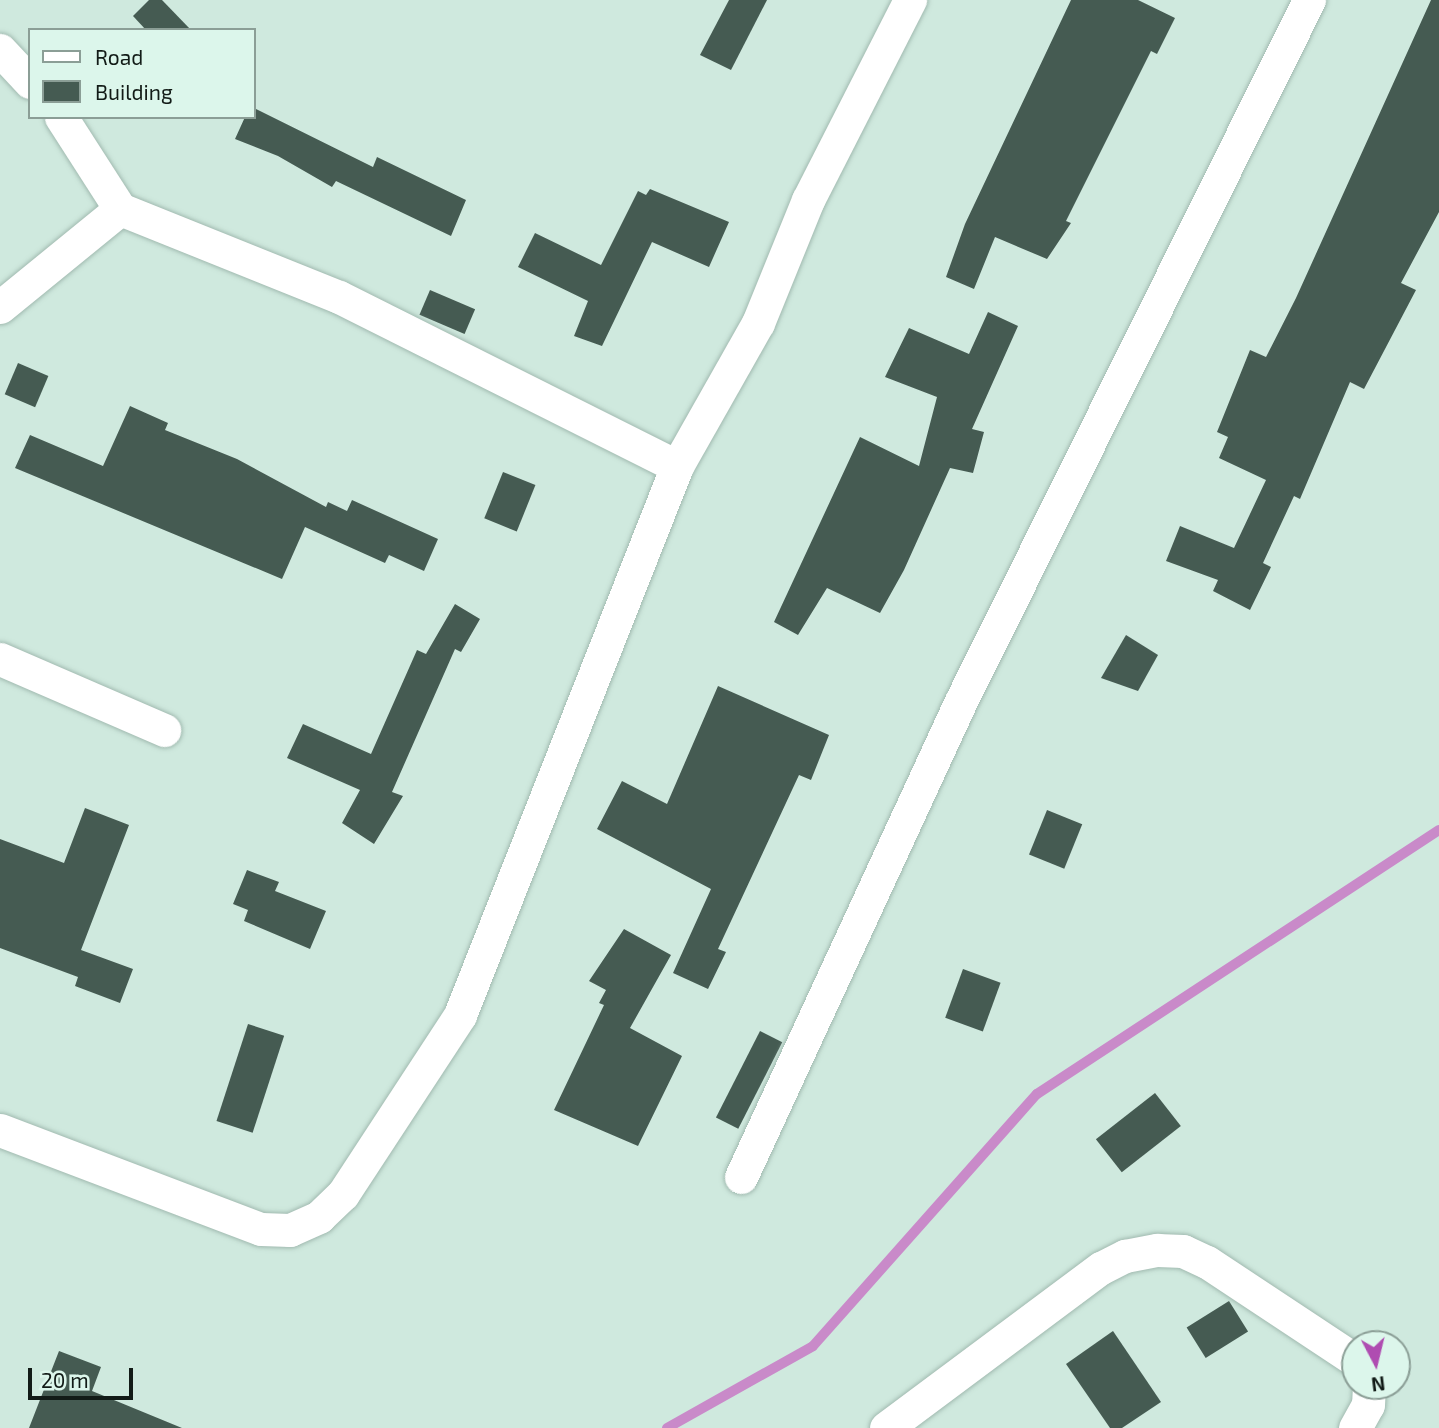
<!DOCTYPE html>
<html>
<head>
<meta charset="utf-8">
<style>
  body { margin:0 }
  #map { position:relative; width:1439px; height:1428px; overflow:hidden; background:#cfe9de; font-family:"Exo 2",sans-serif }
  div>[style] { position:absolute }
  .stream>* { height:10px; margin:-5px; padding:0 5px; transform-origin:5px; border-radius:5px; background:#c98ac9 }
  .building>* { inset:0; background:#455b52; transform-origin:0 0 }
  .roads { filter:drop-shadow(0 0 2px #a1bab0) drop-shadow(0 0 2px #a1bab0) }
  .minor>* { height:33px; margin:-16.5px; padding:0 16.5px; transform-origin:16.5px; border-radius:16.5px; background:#fff }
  span { translate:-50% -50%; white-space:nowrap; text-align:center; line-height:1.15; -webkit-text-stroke:7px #dcf6eb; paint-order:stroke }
  .legend { position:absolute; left:28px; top:28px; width:228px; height:91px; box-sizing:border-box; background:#dcf6eb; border:2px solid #8b9e96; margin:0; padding:9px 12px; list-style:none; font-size:21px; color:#121b17 }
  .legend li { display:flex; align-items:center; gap:14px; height:35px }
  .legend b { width:35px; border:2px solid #8b9e96 }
  .north { position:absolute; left:1341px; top:1330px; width:70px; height:70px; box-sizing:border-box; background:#dcf6eb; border:2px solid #8b9e96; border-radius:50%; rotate:173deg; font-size:19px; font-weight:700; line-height:28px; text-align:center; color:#121b17 }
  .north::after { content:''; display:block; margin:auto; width:24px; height:32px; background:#af4cb1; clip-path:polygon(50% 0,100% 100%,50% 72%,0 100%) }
  .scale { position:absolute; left:28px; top:1368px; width:105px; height:32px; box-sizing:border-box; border:4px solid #121b17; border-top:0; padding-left:9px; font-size:21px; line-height:24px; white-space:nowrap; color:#121b17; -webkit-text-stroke:5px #dcf6eb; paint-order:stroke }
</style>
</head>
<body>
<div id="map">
  <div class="stream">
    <i style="left:667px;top:1428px;width:167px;rotate:-29.3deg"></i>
    <i style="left:813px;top:1346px;width:337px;rotate:-48.4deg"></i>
    <i style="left:1037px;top:1094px;width:481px;rotate:-33.3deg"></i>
  </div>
  <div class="building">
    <i style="clip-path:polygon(149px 0,162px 0,191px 30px,146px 30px,133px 16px)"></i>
    <i style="clip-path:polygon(729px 0,767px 0,731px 70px,700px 55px)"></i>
    <i style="clip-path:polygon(1071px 0,1138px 0,1175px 18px,1157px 54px,1151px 51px,1066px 221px,1071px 223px,1047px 259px,995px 237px,974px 289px,946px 277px,965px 224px)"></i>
    <i style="clip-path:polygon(1431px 0,1439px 0,1439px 212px,1401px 283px,1416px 290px,1364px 389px,1350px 382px,1300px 499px,1294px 496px,1263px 563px,1271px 567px,1250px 610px,1213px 591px,1218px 580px,1166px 561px,1180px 526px,1234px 548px,1266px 480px,1219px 458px,1228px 437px,1217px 432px,1250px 350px,1266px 357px,1296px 298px)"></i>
    <i style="clip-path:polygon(254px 108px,373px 167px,377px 157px,466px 200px,451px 236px,336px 181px,332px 187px,278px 156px,235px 139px,245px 117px,254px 117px)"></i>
    <i style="clip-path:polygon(650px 189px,729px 222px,709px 267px,652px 242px,602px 346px,574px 336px,588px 301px,518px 267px,535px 233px,601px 265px,638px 191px,646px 195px)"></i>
    <i style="left:430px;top:290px;width:49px;height:27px;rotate:23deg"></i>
    <i style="clip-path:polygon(988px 312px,1018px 326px,972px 429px,984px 432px,973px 473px,950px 468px,904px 570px,880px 613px,827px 588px,798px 635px,774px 622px,860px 437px,919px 466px,937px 397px,885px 377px,909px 328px,969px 354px)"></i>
    <i style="left:18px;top:363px;width:33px;height:34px;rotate:23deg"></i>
    <i style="clip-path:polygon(130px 406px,168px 423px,165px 430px,237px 459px,326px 507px,328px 502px,347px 511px,352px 500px,438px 539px,424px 571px,389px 555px,385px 563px,305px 527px,282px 579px,15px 468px,30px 435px,103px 466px)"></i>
    <i style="left:503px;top:472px;width:35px;height:50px;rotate:22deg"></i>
    <i style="clip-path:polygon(455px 604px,480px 619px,461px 652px,455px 649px,392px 792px,403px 796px,374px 844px,342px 823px,360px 790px,287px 758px,303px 724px,371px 754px,417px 650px,426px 654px)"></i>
    <i style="clip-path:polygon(1126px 635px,1158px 655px,1138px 691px,1101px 678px)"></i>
    <i style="clip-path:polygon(718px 686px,829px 735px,811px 780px,799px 775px,718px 949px,726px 952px,708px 989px,673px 973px,711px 889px,597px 829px,622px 781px,667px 804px)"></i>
    <i style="clip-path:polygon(85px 808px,129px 825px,81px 950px,133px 969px,120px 1003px,75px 986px,78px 977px,0 948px,0 839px,64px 863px)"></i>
    <i style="left:1047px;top:810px;width:38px;height:48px;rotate:22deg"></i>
    <i style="clip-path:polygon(247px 870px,279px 882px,275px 891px,326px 911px,310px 949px,244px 921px,248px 910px,233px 904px)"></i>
    <i style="clip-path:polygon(624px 929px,671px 955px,630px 1028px,682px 1056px,638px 1146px,554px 1110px,604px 1005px,599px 1003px,606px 990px,589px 981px)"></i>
    <i style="left:963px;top:969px;width:40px;height:52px;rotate:20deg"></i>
    <i style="left:248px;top:1024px;width:38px;height:102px;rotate:18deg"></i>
    <i style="left:760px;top:1031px;width:25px;height:97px;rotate:27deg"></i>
    <i style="left:1155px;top:1093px;width:42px;height:75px;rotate:52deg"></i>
    <i style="left:1229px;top:1301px;width:36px;height:50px;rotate:58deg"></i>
    <i style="clip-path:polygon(1113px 1331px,1161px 1402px,1122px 1428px,1110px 1428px,1066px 1364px)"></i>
    <i style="clip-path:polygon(59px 1351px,101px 1367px,92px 1391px,182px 1428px,29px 1428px)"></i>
  </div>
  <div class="roads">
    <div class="minor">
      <i style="left:0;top:50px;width:44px;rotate:46.8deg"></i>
      <i style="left:61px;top:117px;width:109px;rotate:57.3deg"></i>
      <i style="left:120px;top:209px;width:236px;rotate:21.9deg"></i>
      <i style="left:339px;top:297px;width:378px;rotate:26.6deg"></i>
      <i style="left:0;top:307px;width:155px;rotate:-39.2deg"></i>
      <i style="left:0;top:659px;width:179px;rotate:23.4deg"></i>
      <i style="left:0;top:1130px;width:279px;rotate:20.8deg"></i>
      <i style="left:261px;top:1229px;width:29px;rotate:2deg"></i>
      <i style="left:290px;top:1230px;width:32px;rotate:-24deg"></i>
      <i style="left:319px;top:1217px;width:33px;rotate:-44deg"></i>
      <i style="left:343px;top:1194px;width:214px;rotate:-56.8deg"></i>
      <i style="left:460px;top:1015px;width:590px;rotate:-68.43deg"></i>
      <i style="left:677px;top:466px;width:164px;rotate:-60.5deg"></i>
      <i style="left:758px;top:323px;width:133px;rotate:-67.9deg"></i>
      <i style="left:808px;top:200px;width:225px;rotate:-63deg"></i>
      <i style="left:741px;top:1177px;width:522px;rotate:-65.2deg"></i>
      <i style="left:960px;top:703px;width:785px;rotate:-63.6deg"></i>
      <i style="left:886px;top:1428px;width:268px;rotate:-36.7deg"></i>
      <i style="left:1101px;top:1268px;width:27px;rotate:-27deg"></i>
      <i style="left:1125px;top:1256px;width:33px;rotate:-11deg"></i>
      <i style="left:1157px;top:1250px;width:26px;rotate:2deg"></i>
      <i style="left:1183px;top:1251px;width:26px;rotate:25deg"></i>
      <i style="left:1207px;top:1262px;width:178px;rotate:33.5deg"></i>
      <i style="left:1355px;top:1428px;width:26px;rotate:-61deg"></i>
      <i style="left:1368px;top:1405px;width:19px;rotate:-87deg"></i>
    </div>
  </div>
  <ul class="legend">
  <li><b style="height:9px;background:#fff"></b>Road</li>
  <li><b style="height:19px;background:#455b52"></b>Building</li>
  </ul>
  <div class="north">N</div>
  <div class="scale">20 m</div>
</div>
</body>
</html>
